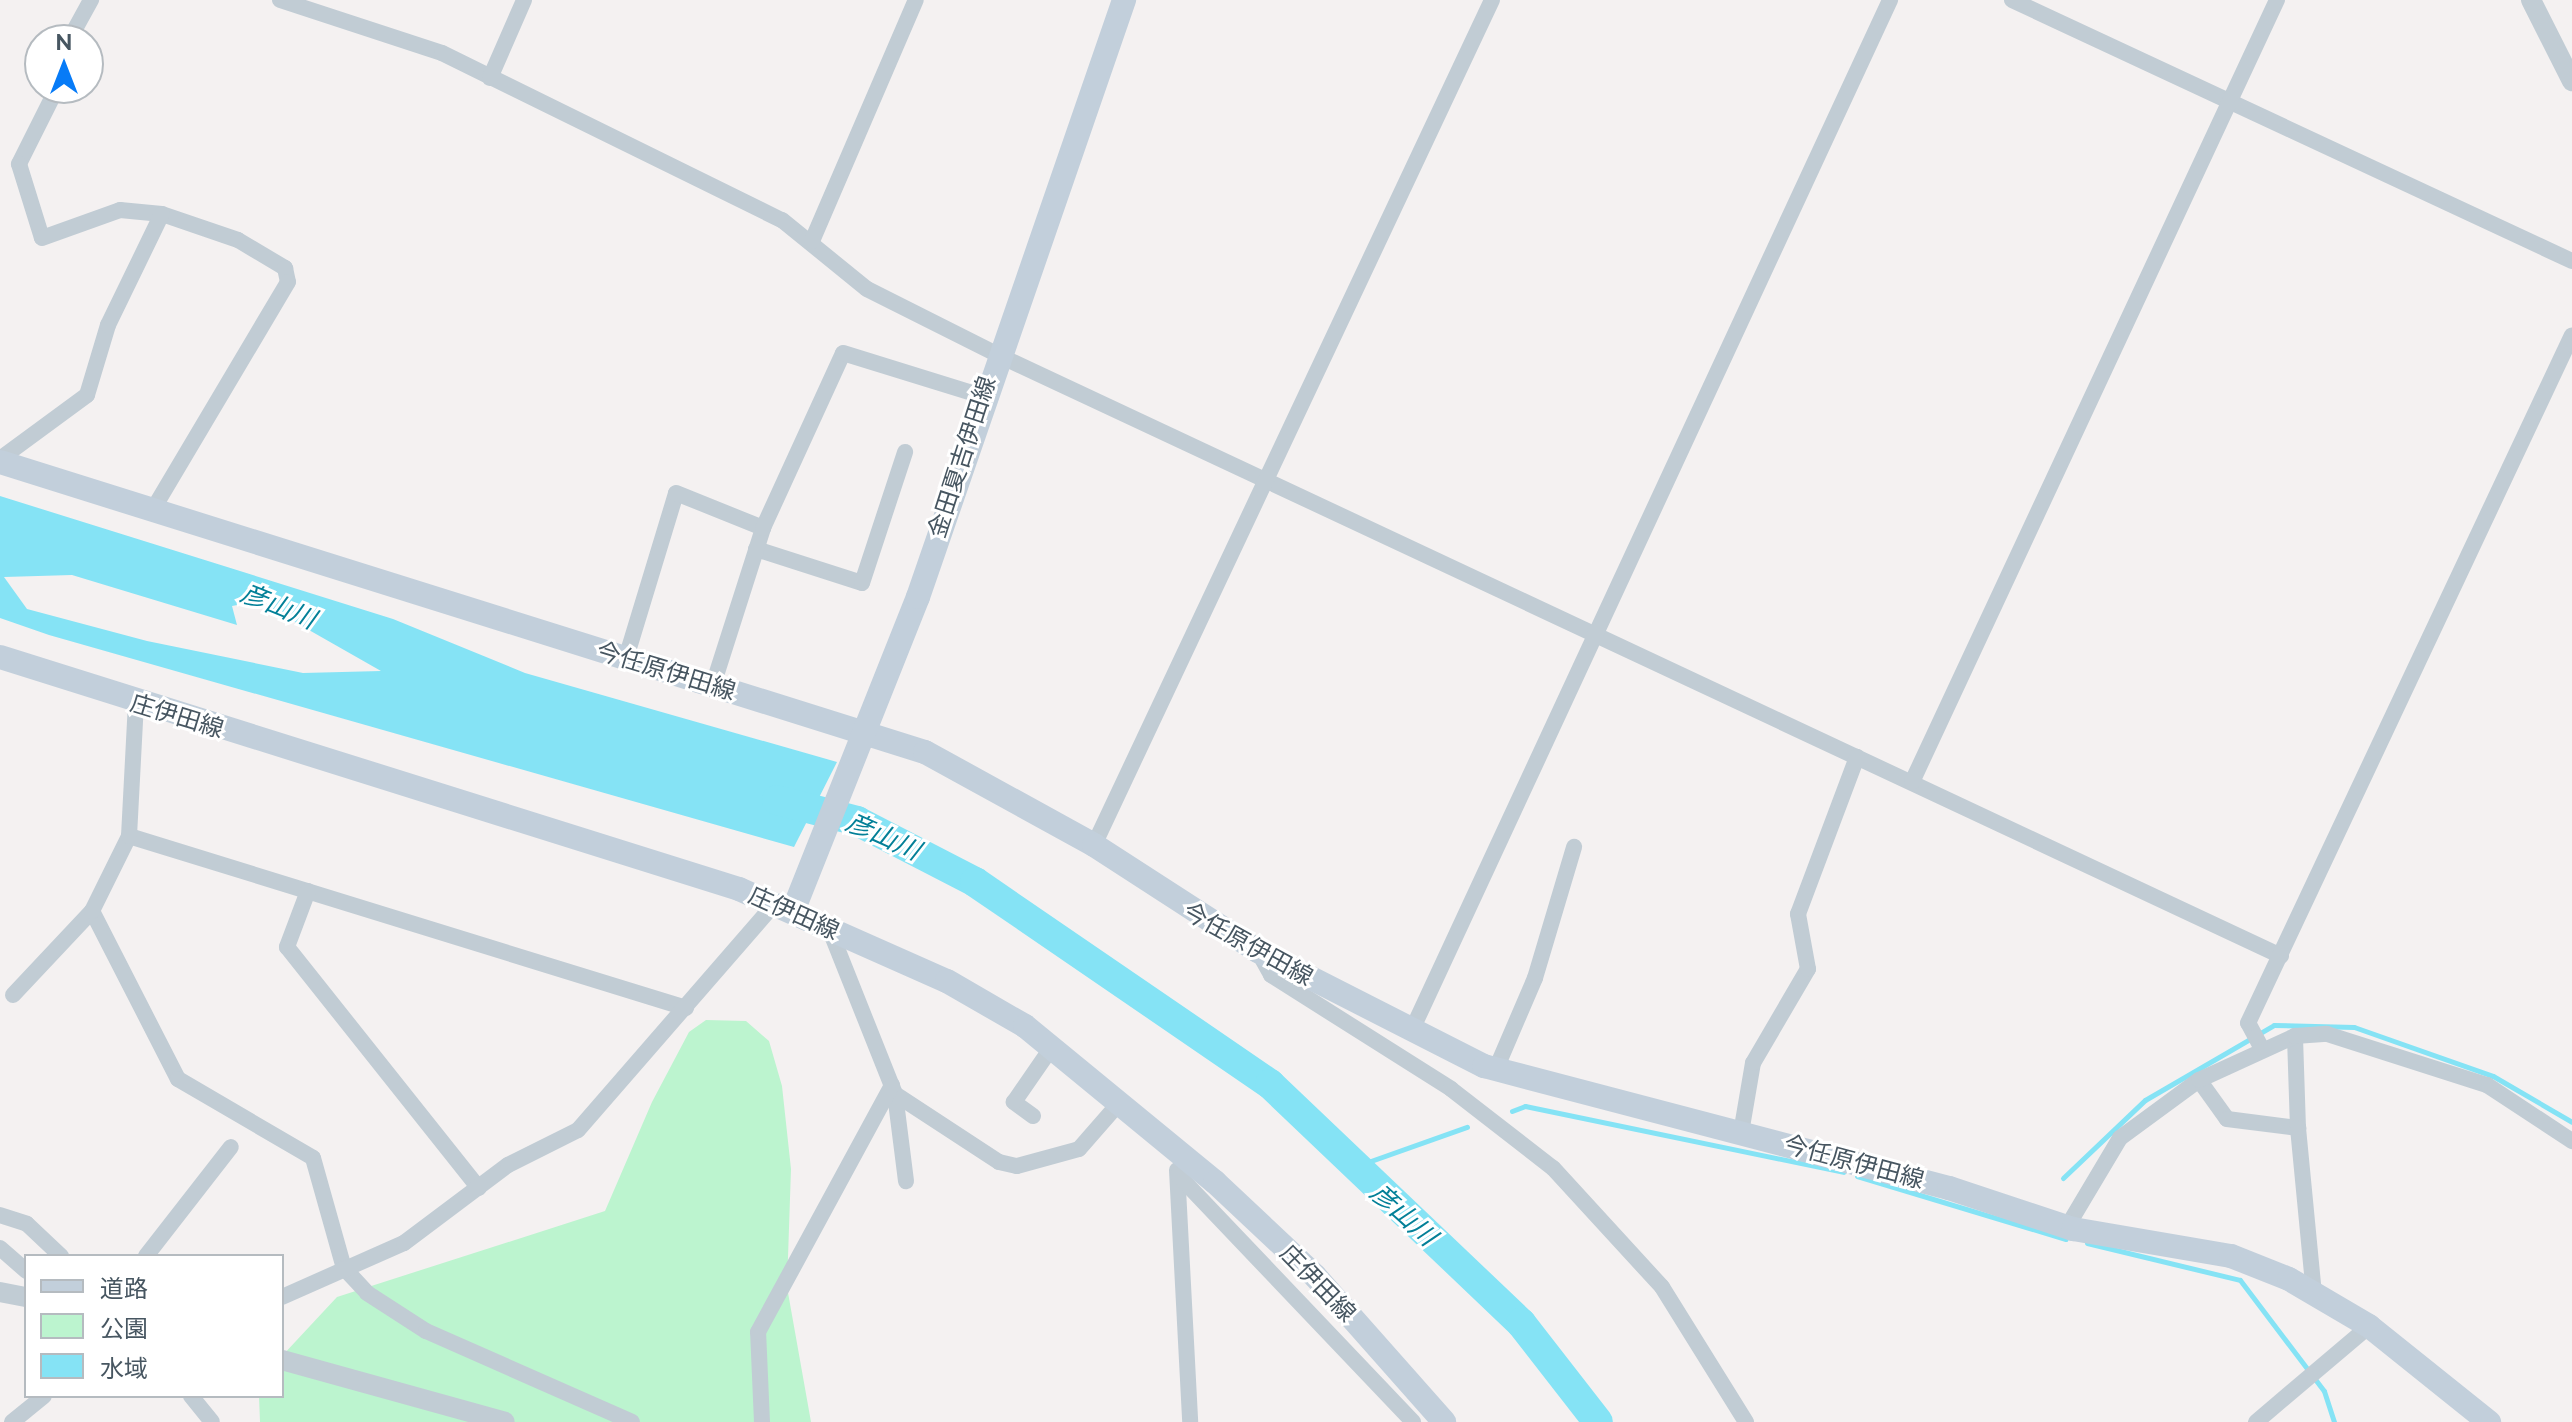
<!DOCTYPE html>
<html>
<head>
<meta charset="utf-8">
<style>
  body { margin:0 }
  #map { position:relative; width:2572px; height:1422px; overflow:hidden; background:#f4f1f1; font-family:Raleway,"Noto Sans JP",sans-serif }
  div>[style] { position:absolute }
  .green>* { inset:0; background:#bcf4cf }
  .water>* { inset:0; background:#85e3f5 }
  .stream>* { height:5px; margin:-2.5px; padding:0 2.5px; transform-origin:2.5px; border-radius:2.5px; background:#85e3f5 }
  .river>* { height:30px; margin:-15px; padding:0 15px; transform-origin:15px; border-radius:15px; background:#85e3f5 }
  .minor>* { height:16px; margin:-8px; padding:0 8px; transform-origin:8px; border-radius:8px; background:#c1ccd4 }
  .tertiary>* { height:20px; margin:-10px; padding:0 10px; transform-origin:10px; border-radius:10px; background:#c1ccd4 }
  .secondary>* { height:24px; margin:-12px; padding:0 12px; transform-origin:12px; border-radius:12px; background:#c2cfdb }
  span { translate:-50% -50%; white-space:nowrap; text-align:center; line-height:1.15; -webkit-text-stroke:6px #fff; paint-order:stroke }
  .street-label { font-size:24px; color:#475661 }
  .water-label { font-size:26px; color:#038098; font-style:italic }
  .legend { position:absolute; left:24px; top:1254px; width:260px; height:144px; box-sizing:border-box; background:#fff; border:2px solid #b5bbc0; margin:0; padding:10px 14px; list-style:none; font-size:24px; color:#475661 }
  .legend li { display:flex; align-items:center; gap:16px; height:40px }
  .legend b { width:40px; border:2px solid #b5bbc0 }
  .north { position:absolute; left:24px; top:24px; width:80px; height:80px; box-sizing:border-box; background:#fff; border:2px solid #b5bbc0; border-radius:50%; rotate:0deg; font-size:22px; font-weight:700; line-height:32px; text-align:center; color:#475661 }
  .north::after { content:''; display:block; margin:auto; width:28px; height:36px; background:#077bf7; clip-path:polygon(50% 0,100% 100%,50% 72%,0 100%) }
</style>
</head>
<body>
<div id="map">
  <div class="green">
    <i style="clip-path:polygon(706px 1020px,746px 1021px,769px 1041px,782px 1086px,791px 1169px,787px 1287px,811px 1422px,260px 1422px,259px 1396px,282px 1396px,282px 1356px,337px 1297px,605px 1211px,652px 1102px,689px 1032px)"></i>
  </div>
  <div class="water">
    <i style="clip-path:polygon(evenodd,0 496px,393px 619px,525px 673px,837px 762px,794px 847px,49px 635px,0 618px,0 496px,72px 575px,237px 625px,232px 606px,258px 601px,381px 671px,303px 673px,147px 641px,27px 609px,4px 577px,72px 575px)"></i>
  </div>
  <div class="stream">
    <i style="left:1512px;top:1111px;width:14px;rotate:-21deg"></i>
    <i style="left:1525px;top:1106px;width:325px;rotate:11.7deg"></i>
    <i style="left:1351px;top:1168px;width:123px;rotate:-19.5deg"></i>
    <i style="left:1857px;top:1176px;width:218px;rotate:16.8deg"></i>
    <i style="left:2063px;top:1178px;width:113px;rotate:-43.6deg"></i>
    <i style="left:2145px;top:1100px;width:149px;rotate:-30.2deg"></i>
    <i style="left:2274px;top:1025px;width:80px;rotate:1.4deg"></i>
    <i style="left:2354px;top:1027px;width:147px;rotate:19.4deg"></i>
    <i style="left:2493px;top:1076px;width:91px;rotate:30.2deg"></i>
    <i style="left:2087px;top:1243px;width:157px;rotate:13.6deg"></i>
    <i style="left:2240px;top:1280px;width:139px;rotate:52.9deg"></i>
    <i style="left:2324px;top:1391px;width:33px;rotate:72deg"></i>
  </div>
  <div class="river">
    <i style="left:777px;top:800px;width:83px;rotate:14.7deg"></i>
    <i style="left:857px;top:821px;width:133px;rotate:27.3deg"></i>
    <i style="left:975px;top:882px;width:358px;rotate:34.4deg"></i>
    <i style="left:1270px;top:1084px;width:347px;rotate:43.6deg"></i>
    <i style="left:1521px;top:1323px;width:125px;rotate:52.1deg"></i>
  </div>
  <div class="minor">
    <i style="left:280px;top:0;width:170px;rotate:18.1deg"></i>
    <i style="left:442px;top:53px;width:379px;rotate:26.2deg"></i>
    <i style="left:782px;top:220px;width:109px;rotate:39.1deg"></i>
    <i style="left:867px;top:289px;width:144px;rotate:26.7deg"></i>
    <i style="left:996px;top:354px;width:1419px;rotate:25.1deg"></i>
    <i style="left:2012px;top:0;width:618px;rotate:24.99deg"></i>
    <i style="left:69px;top:40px;width:46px;rotate:-61.2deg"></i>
    <i style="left:490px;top:78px;width:85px;rotate:-66.4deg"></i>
    <i style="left:57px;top:88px;width:85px;rotate:116.6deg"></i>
    <i style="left:19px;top:164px;width:77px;rotate:72.7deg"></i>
    <i style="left:42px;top:238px;width:83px;rotate:-19.7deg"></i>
    <i style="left:120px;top:210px;width:42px;rotate:5.4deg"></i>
    <i style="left:162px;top:214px;width:80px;rotate:18.9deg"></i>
    <i style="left:238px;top:240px;width:55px;rotate:30.8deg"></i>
    <i style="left:285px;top:268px;width:14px;rotate:78deg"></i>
    <i style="left:288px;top:282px;width:264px;rotate:120.7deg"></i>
    <i style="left:812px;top:241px;width:262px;rotate:-66.7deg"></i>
    <i style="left:0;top:459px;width:108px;rotate:-36.3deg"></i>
    <i style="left:87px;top:395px;width:73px;rotate:-73.3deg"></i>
    <i style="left:108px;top:325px;width:123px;rotate:-64.1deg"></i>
    <i style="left:756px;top:549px;width:111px;rotate:17.8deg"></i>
    <i style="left:862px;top:583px;width:138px;rotate:-71.8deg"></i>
    <i style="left:626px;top:658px;width:172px;rotate:-73.1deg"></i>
    <i style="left:676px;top:493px;width:94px;rotate:21.9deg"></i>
    <i style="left:713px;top:685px;width:165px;rotate:-72.3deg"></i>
    <i style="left:763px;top:528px;width:192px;rotate:-65.4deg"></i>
    <i style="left:843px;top:353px;width:145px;rotate:17.2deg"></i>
    <i style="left:1912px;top:782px;width:863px;rotate:-64.98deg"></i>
    <i style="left:129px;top:836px;width:583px;rotate:17.16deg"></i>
    <i style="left:1094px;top:845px;width:934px;rotate:-64.78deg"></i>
    <i style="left:308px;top:891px;width:60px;rotate:110.6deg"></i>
    <i style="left:287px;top:947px;width:308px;rotate:51.5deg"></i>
    <i style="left:92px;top:911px;width:189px;rotate:62.9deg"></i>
    <i style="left:178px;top:1079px;width:156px;rotate:30.3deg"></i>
    <i style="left:313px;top:1158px;width:114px;rotate:74.3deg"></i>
    <i style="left:344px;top:1268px;width:34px;rotate:47deg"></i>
    <i style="left:367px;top:1293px;width:70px;rotate:32.8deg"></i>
    <i style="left:426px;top:1331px;width:225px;rotate:23.8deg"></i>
    <i style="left:829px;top:928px;width:179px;rotate:68.3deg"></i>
    <i style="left:895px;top:1094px;width:88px;rotate:82.8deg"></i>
    <i style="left:1259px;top:953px;width:25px;rotate:61deg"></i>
    <i style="left:1271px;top:975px;width:213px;rotate:32.3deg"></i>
    <i style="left:1451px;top:1089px;width:129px;rotate:37.8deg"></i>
    <i style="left:1553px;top:1168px;width:161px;rotate:47.5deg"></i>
    <i style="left:1662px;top:1287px;width:159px;rotate:58.1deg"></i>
    <i style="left:13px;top:995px;width:115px;rotate:-46.8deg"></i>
    <i style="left:92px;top:911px;width:84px;rotate:-63.7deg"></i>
    <i style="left:129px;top:836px;width:132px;rotate:-87deg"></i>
    <i style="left:1411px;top:1032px;width:1138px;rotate:-65.1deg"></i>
    <i style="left:2261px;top:1047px;width:27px;rotate:-118deg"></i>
    <i style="left:2248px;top:1023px;width:760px;rotate:-64.78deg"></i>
    <i style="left:1496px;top:1069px;width:99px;rotate:-66.8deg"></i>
    <i style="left:1535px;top:978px;width:137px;rotate:-73.4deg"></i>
    <i style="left:2199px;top:1080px;width:48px;rotate:54.3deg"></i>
    <i style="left:2227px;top:1119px;width:72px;rotate:7.2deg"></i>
    <i style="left:2298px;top:1128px;width:92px;rotate:-91.9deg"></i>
    <i style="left:895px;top:1094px;width:124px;rotate:33.2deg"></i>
    <i style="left:999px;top:1162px;width:18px;rotate:13deg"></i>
    <i style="left:1017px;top:1166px;width:64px;rotate:-15.3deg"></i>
    <i style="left:1079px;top:1149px;width:64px;rotate:-48.8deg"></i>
    <i style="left:1033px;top:1116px;width:24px;rotate:-144deg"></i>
    <i style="left:1014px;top:1102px;width:67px;rotate:-55.4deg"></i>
    <i style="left:2298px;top:1128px;width:166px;rotate:84.5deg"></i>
    <i style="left:1741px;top:1133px;width:71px;rotate:-80.3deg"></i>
    <i style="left:1753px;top:1063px;width:109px;rotate:-59.7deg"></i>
    <i style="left:1808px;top:969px;width:56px;rotate:-100.3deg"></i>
    <i style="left:1798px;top:914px;width:168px;rotate:-69.4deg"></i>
    <i style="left:1177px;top:1170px;width:252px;rotate:87deg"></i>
    <i style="left:1178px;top:1175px;width:341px;rotate:46.4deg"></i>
    <i style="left:0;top:1215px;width:28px;rotate:18deg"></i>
    <i style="left:27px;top:1224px;width:47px;rotate:43.3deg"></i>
    <i style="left:2067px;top:1227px;width:104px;rotate:-59.2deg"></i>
    <i style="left:2120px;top:1138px;width:98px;rotate:-36.3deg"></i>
    <i style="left:2199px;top:1080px;width:106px;rotate:-24.6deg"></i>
    <i style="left:2295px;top:1036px;width:32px;rotate:-4deg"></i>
    <i style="left:2327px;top:1034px;width:168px;rotate:17.7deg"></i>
    <i style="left:2487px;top:1085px;width:102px;rotate:33.4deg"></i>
    <i style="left:0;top:1248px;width:35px;rotate:41deg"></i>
    <i style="left:146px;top:1256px;width:138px;rotate:-52.1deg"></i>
    <i style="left:282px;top:1297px;width:133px;rotate:-23.9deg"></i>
    <i style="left:404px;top:1243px;width:130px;rotate:-36.9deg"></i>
    <i style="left:508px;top:1165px;width:78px;rotate:-26.6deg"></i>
    <i style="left:578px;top:1130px;width:301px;rotate:-49deg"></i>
    <i style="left:191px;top:1396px;width:33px;rotate:51deg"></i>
    <i style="left:12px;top:1422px;width:41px;rotate:-39.1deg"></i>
    <i style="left:762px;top:1422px;width:90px;rotate:-92.5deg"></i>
    <i style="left:758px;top:1332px;width:281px;rotate:-61.5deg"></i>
    <i style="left:2256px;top:1422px;width:148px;rotate:-40.3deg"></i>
  </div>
  <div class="tertiary">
    <i style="left:2531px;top:0;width:91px;rotate:63.2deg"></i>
    <i style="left:0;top:1292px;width:26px;rotate:11deg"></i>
    <i style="left:282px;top:1360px;width:231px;rotate:15.5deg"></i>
  </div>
  <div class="secondary">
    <i style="left:0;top:462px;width:969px;rotate:17.41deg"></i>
    <i style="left:925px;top:752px;width:193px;rotate:28.8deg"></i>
    <i style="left:1094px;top:845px;width:195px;rotate:32.9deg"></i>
    <i style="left:1258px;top:951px;width:254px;rotate:27deg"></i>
    <i style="left:1484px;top:1066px;width:481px;rotate:14.7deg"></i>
    <i style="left:1949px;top:1188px;width:131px;rotate:18.3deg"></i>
    <i style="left:2073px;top:1229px;width:160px;rotate:9.7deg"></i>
    <i style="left:2231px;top:1256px;width:62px;rotate:21.6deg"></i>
    <i style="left:2289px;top:1279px;width:93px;rotate:30.4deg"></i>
    <i style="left:2369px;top:1326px;width:154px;rotate:38.7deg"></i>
    <i style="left:0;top:657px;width:775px;rotate:17.43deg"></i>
    <i style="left:739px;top:889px;width:227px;rotate:23.9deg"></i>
    <i style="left:947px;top:981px;width:90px;rotate:30deg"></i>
    <i style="left:1025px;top:1026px;width:246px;rotate:39.4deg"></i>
    <i style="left:1215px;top:1182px;width:137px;rotate:43.2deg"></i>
    <i style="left:1315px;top:1276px;width:195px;rotate:48.5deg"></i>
    <i style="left:793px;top:911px;width:338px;rotate:-68.3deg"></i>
    <i style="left:918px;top:597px;width:632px;rotate:-70.96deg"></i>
  </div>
  <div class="street-label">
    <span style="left:962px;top:457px;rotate:-72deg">金田夏吉伊田線</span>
    <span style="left:666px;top:671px;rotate:17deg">今任原伊田線</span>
    <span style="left:177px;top:716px;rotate:17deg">庄伊田線</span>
    <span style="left:794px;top:913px;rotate:24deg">庄伊田線</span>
    <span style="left:1248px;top:944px;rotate:29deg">今任原伊田線</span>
    <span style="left:1854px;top:1162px;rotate:15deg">今任原伊田線</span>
    <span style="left:1318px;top:1283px;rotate:46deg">庄伊田線</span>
  </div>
  <div class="water-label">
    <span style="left:278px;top:607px;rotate:22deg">彦山川</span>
    <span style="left:883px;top:837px;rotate:24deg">彦山川</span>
    <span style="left:1403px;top:1215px;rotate:42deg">彦山川</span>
  </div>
  <ul class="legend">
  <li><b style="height:10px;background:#c2cfdb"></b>道路</li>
  <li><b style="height:22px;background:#bcf4cf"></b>公園</li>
  <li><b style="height:22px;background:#85e3f5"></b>水域</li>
  </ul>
  <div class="north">N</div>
</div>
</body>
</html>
